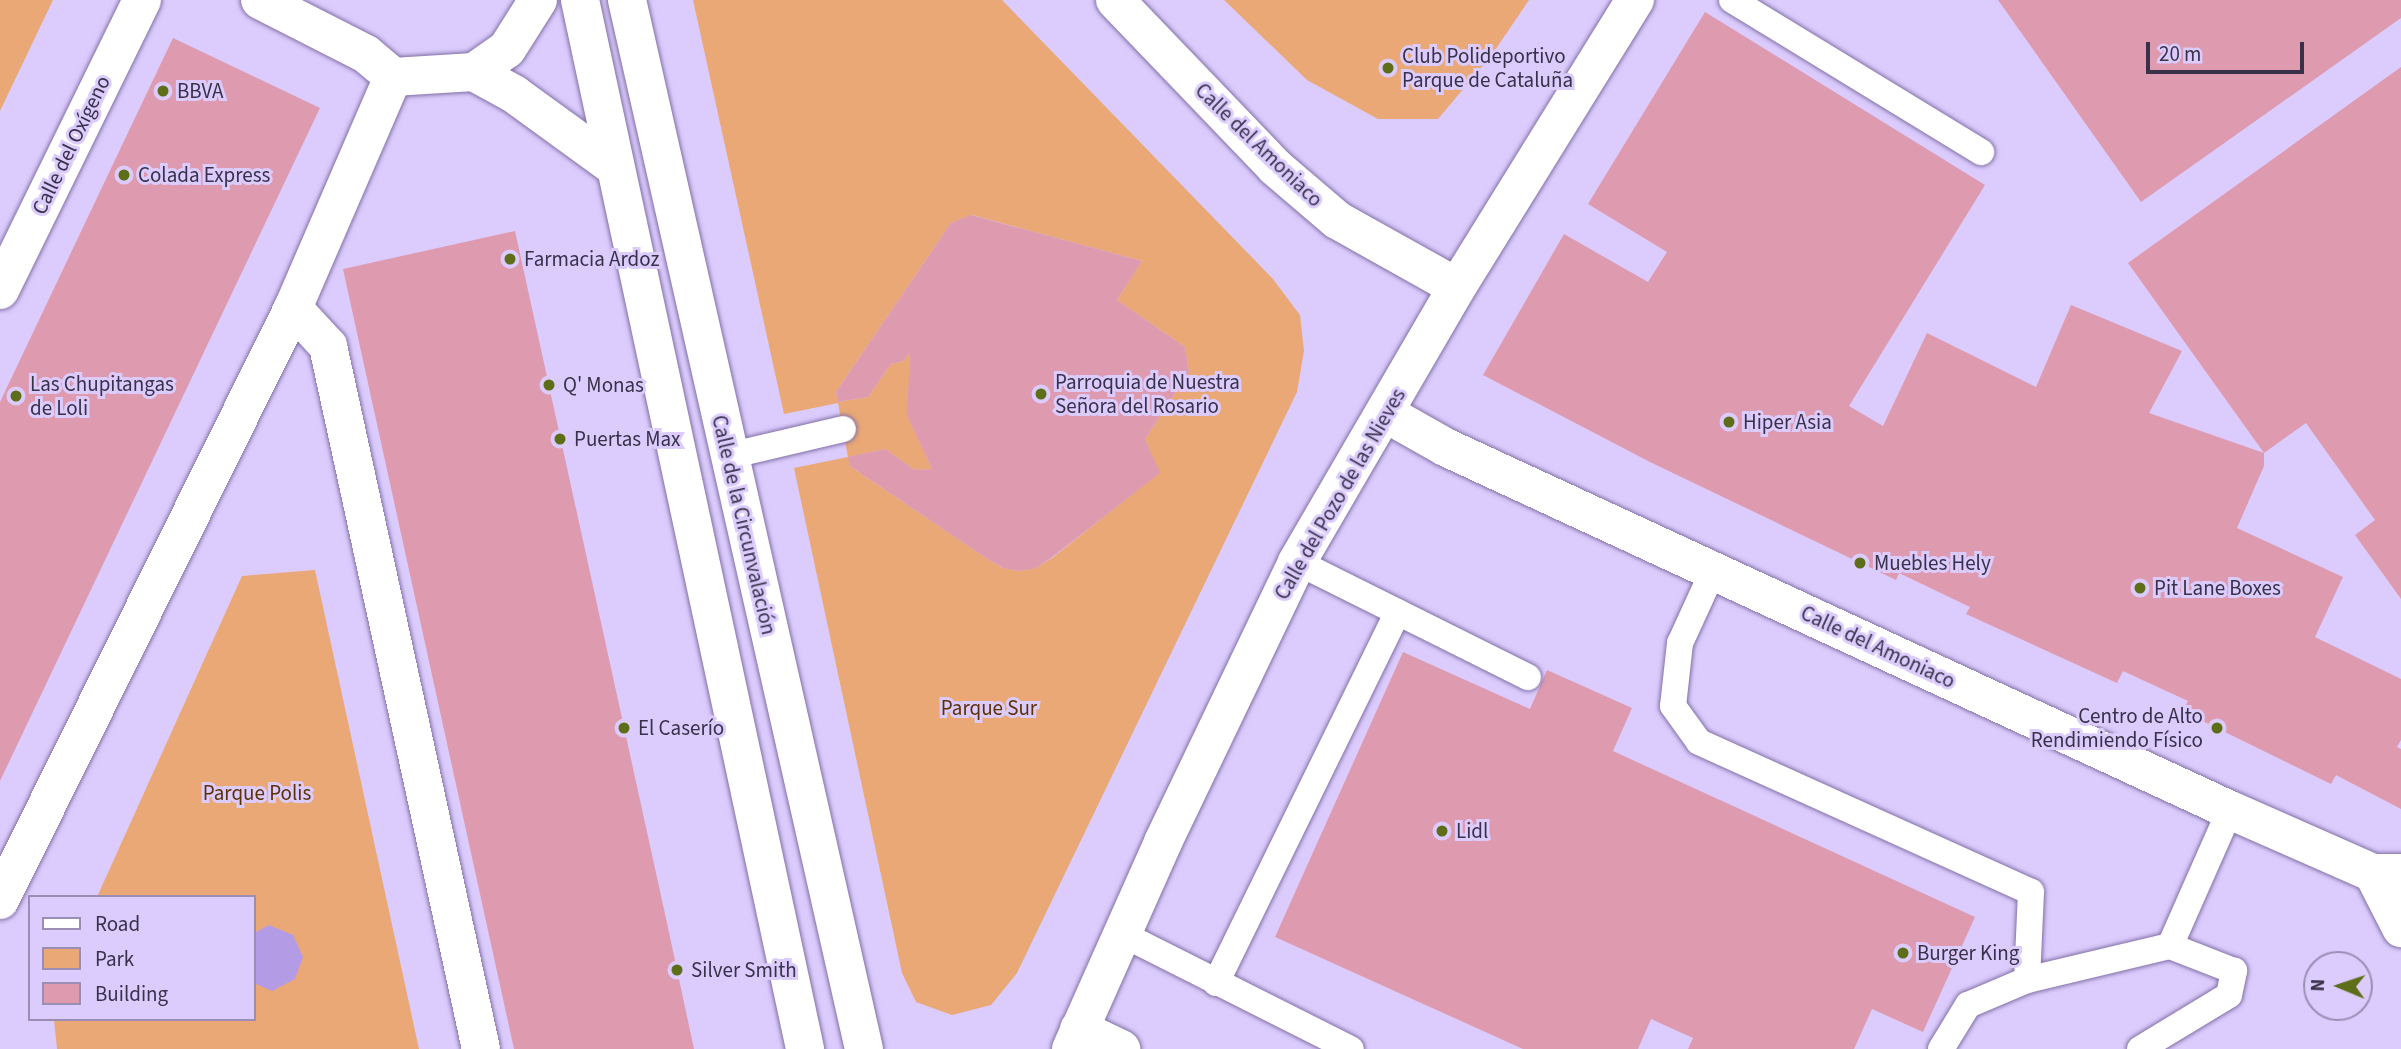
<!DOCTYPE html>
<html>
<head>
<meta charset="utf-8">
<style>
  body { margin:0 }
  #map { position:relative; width:2401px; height:1049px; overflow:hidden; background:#dbccfd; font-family:"Source Sans 3",sans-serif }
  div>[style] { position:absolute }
  .green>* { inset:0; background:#e9a875 }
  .water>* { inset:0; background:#b49be6 }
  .building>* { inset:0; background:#de9aaf }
  .roads { filter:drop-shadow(0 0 2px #8370a7) drop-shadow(0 0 2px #8370a7) }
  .service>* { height:26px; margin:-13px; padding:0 13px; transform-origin:13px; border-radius:13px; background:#fff }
  .pedestrian>* { height:38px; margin:-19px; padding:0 19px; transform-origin:19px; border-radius:19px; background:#fff }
  .minor>* { height:38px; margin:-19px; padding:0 19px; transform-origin:19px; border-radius:19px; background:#fff }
  .tertiary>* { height:38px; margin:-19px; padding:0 19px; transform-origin:19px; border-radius:19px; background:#fff }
  .dots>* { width:19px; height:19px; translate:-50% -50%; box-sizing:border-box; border:4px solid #dbccfd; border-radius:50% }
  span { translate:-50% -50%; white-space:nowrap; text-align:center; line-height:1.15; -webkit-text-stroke:6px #dbccfd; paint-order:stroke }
  .poi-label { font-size:21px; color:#393149 }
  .left { translate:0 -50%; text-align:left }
  .right { translate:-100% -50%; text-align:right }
  .street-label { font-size:21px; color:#393149 }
  .park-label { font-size:21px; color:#5d3104 }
  .legend { position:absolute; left:28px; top:895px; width:228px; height:126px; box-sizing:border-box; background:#dbccfd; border:2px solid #9a8eb5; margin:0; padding:9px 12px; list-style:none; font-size:21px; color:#393149 }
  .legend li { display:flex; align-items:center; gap:14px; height:35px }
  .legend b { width:35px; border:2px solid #9a8eb5 }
  .north { position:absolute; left:2303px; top:951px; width:70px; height:70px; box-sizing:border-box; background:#dbccfd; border:2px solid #9a8eb5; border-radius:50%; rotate:272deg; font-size:19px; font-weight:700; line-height:28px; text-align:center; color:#393149 }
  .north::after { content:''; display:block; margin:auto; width:24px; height:32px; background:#5e6d17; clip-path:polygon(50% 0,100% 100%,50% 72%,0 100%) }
  .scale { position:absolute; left:2146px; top:42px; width:158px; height:32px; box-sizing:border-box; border:4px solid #393149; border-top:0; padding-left:9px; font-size:21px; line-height:24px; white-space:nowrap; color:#393149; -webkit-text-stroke:5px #dbccfd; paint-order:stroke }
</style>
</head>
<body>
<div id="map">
  <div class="green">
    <i style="clip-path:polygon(0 0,53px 0,0 111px)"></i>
    <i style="clip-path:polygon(evenodd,693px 0,1002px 0,1273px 279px,1300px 315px,1304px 351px,1297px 392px,1017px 973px,991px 1005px,952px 1015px,916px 1002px,902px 973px,794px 468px,848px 457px,838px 403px,784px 414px,693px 0,972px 215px,1142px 261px,1117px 300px,1185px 347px,1189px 372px,1145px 439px,1159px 473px,1052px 558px,1036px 568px,1019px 571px,1003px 568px,986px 558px,850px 466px,849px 457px,885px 449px,915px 470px,932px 469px,908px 415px,910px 352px,903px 361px,891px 364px,868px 397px,838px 402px,836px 392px,951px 223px,972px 215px)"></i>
    <i style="clip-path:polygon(1224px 0,1529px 0,1491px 56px,1438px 119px,1378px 119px,1307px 80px)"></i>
    <i style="clip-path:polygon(315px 570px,419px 1049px,57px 1049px,54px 1019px,254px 1019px,254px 897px,97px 897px,242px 576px)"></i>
  </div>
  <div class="water">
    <i style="clip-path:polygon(269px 925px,293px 935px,303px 957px,295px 979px,272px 991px,254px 983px,254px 933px)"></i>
  </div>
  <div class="building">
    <i style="clip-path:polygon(1998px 0,2401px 0,2401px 18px,2141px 202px)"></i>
    <i style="clip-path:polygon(1705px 12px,1985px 185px,1849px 406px,1883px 426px,1927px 333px,2036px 387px,2071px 305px,2182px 351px,2149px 413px,2264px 453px,2264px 466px,2237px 528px,2343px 577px,2315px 637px,2401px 679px,2401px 740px,2397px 747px,2401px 749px,2401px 809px,2336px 775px,2331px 784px,2182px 711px,2188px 701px,2123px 671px,2117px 683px,1966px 614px,1970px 607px,1899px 573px,1896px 580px,1650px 462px,1483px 375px,1564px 234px,1648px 282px,1667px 252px,1588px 204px)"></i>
    <i style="clip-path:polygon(173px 38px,320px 108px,0 781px,0 402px)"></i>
    <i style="clip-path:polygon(2401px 67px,2401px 599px,2355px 535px,2375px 520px,2306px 423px,2264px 453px,2128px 263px)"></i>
    <i style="clip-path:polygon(971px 215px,1142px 261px,1117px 300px,1185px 347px,1189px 372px,1145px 439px,1160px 473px,1051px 558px,1036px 568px,1019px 571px,1003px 568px,986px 558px,850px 466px,848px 457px,885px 449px,915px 470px,932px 469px,907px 415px,910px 352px,903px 361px,891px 364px,868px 397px,838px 402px,836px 392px,951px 223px)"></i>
    <i style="clip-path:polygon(515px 231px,667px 923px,694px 1049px,514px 1049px,343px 269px)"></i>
    <i style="clip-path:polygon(1403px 652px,1530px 709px,1547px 670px,1632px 708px,1613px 751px,1975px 917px,1923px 1032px,1872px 1009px,1854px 1049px,1688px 1049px,1693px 1038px,1651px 1019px,1638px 1049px,1523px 1049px,1275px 937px)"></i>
  </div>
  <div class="roads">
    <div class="service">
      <i style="left:1732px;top:0;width:292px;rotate:31.4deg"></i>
      <i style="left:728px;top:456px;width:118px;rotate:-13.2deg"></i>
      <i style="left:1297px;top:562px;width:258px;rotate:26.5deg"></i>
      <i style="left:1713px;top:571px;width:79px;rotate:114.6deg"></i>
      <i style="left:1680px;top:643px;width:63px;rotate:96.3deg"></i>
      <i style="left:1673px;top:706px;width:44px;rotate:54.2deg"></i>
      <i style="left:1699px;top:742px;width:364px;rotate:24.3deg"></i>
      <i style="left:2031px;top:892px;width:88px;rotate:92.6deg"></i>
      <i style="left:1122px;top:934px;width:256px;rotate:26.7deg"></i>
      <i style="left:1216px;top:983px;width:413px;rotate:-63.9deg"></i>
      <i style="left:1941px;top:1049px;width:52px;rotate:-58.5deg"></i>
      <i style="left:1968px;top:1005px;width:64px;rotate:-23deg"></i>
      <i style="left:2027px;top:980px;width:147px;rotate:-13.4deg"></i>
      <i style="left:2170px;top:946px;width:149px;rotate:-66.2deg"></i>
      <i style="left:2140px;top:1049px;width:104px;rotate:-31.2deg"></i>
      <i style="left:2229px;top:995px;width:25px;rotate:-78deg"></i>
      <i style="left:2234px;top:971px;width:69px;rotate:-158.7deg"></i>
    </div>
    <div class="pedestrian">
      <i style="left:260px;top:0;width:119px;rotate:27deg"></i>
      <i style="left:366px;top:54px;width:35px;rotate:40deg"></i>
    </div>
    <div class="minor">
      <i style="left:1115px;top:0;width:231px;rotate:46.2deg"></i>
      <i style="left:1275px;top:167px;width:82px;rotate:40.5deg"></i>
      <i style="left:1337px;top:220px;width:137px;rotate:29.2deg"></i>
      <i style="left:474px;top:72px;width:46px;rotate:28.8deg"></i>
      <i style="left:514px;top:94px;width:122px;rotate:36deg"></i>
      <i style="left:0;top:290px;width:323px;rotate:-63.9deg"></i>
      <i style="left:293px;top:308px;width:52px;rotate:47.4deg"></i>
      <i style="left:328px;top:346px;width:719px;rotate:77.72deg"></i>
      <i style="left:1385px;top:413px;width:69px;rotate:29.5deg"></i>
      <i style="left:1445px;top:447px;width:865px;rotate:24.82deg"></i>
      <i style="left:2230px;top:810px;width:156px;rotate:23.8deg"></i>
      <i style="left:2373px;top:873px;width:28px"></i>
      <i style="left:2373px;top:873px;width:62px;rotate:63deg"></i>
      <i style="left:0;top:900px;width:661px;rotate:-63.67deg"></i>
      <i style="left:293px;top:308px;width:252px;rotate:-66.6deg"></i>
      <i style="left:393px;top:77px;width:81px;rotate:-3.5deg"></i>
      <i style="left:474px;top:72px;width:40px;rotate:-34.9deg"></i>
      <i style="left:507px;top:49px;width:58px;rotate:-57.7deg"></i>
      <i style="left:1079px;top:1029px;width:47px;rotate:25.5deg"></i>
      <i style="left:1071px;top:1049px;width:227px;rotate:-66deg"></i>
      <i style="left:1163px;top:842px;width:310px;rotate:-64.4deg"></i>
      <i style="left:1297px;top:562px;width:318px;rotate:-59.8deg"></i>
      <i style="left:1457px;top:287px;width:338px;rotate:-58.2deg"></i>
    </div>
    <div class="tertiary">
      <i style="left:580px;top:0;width:1073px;rotate:77.89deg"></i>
      <i style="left:627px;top:0;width:1075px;rotate:77.27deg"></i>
    </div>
  </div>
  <div class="dots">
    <i style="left:1388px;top:68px;background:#5e6d17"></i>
    <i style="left:163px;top:91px;background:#5e6d17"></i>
    <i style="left:124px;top:175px;background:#5e6d17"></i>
    <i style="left:510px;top:259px;background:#5e6d17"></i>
    <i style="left:549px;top:385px;background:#5e6d17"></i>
    <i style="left:1041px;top:394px;background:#5e6d17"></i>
    <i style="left:16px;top:396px;background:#5e6d17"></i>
    <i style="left:1729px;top:422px;background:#5e6d17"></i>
    <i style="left:560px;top:439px;background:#5e6d17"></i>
    <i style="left:1860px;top:563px;background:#5e6d17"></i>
    <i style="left:2140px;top:588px;background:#5e6d17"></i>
    <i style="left:624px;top:728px;background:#5e6d17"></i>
    <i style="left:2217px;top:728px;background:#5e6d17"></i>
    <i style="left:1442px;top:831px;background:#5e6d17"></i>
    <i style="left:1903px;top:953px;background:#5e6d17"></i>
    <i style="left:677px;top:970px;background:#5e6d17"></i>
  </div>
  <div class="poi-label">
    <span class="left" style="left:1402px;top:68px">Club Polideportivo<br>Parque de Cataluña</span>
    <span class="left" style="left:177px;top:91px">BBVA</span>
    <span class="left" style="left:138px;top:175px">Colada Express</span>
    <span class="left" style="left:524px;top:259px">Farmacia Ardoz</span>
    <span class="left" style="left:1055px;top:394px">Parroquia de Nuestra<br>Señora del Rosario</span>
    <span class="left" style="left:30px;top:396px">Las Chupitangas<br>de Loli</span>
    <span class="left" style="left:563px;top:385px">Q' Monas</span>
    <span class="left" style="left:1743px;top:422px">Hiper Asia</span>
    <span class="left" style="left:574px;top:439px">Puertas Max</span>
    <span class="left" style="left:1874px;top:563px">Muebles Hely</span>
    <span class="left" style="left:2154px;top:588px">Pit Lane Boxes</span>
    <span class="right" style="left:2203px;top:728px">Centro de Alto<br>Rendimiendo Físico</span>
    <span class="left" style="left:638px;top:728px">El Caserío</span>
    <span class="left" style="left:1456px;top:831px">Lidl</span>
    <span class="left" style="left:1917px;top:953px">Burger King</span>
    <span class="left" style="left:691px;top:970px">Silver Smith</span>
  </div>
  <div class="street-label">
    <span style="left:71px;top:145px;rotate:-64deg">Calle del Oxígeno</span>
    <span style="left:1259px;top:145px;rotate:44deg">Calle del Amoniaco</span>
    <span style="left:1340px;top:494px;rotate:-60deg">Calle del Pozo de las Nieves</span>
    <span style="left:744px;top:525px;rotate:77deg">Calle de la Circunvalación</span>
    <span style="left:1878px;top:647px;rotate:25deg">Calle del Amoniaco</span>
  </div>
  <div class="park-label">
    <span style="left:989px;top:708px">Parque Sur</span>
    <span style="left:257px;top:793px">Parque Polis</span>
  </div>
  <ul class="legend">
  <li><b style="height:9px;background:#fff"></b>Road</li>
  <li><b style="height:19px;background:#e9a875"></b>Park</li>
  <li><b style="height:19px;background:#de9aaf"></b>Building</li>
  </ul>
  <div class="north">N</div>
  <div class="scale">20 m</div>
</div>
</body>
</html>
